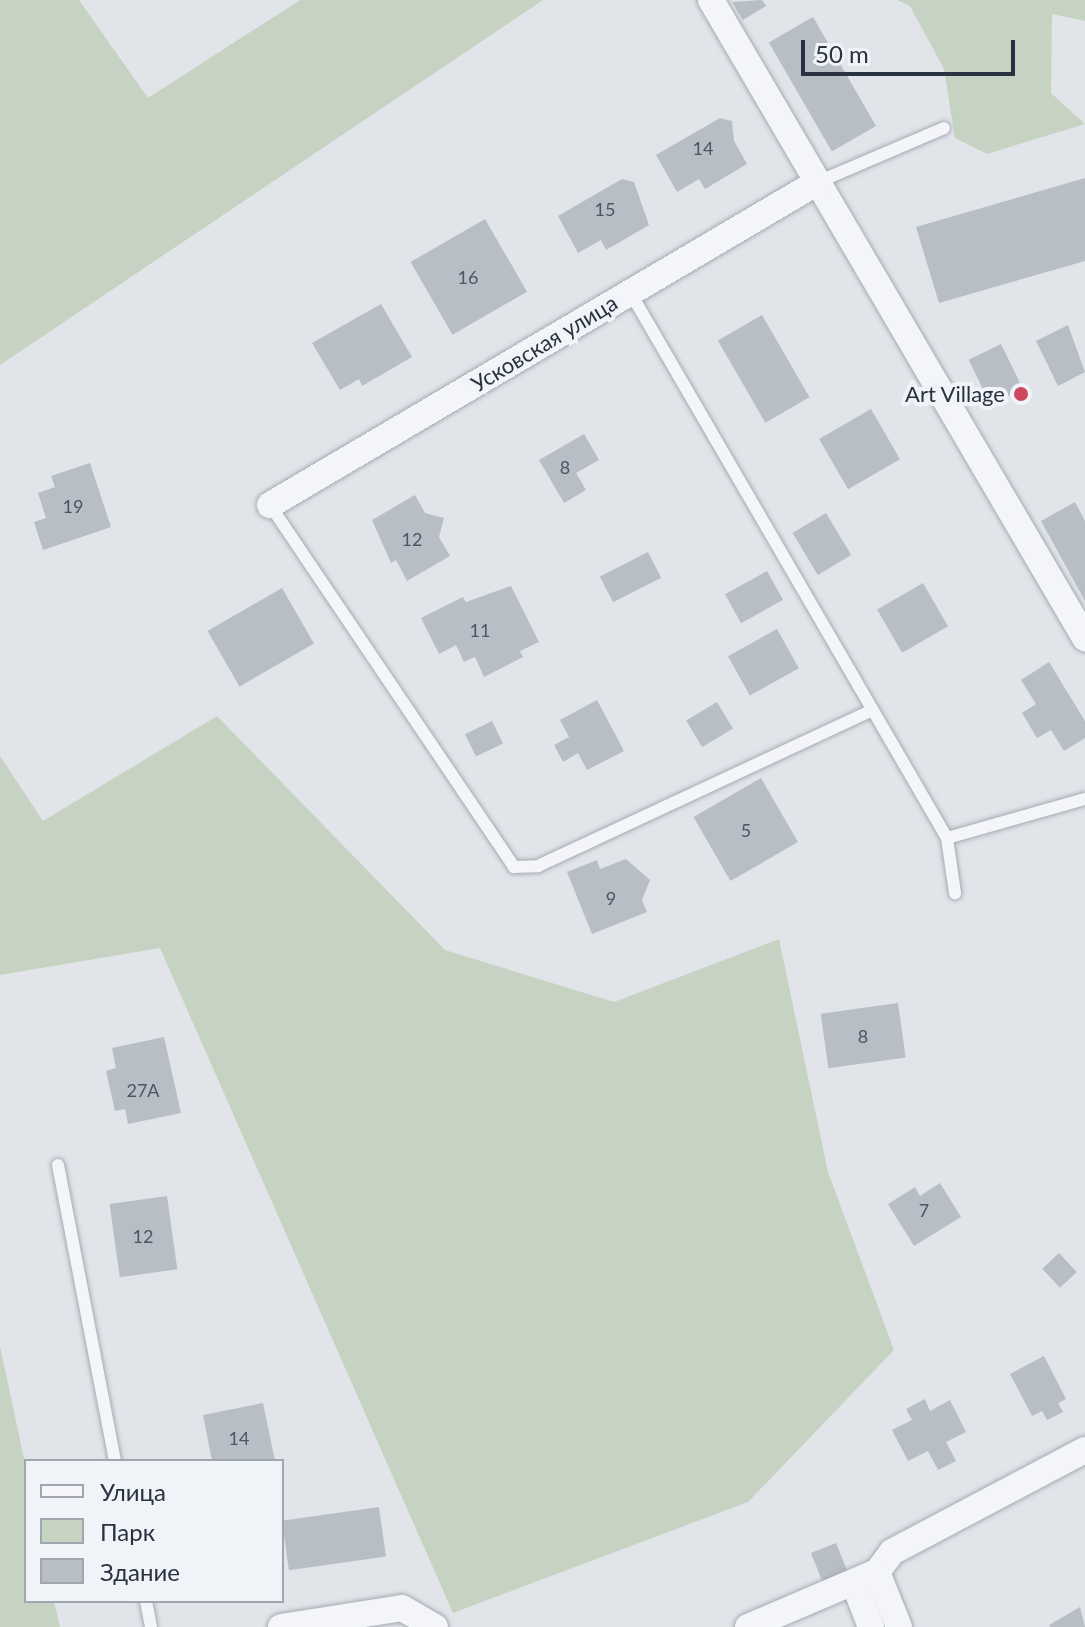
<!DOCTYPE html>
<html>
<head>
<meta charset="utf-8">
<style>
  body { margin:0 }
  #map { position:relative; width:1085px; height:1627px; overflow:hidden; background:#e1e4e9; font-family:Lato,sans-serif }
  div>[style] { position:absolute }
  .green>* { inset:0; background:#c7d3c2 }
  .building>* { inset:0; background:#b8bec6; transform-origin:0 0 }
  .roads { filter:drop-shadow(0 0 2px #a6abb3) drop-shadow(0 0 2px #a6abb3) }
  .service>* { height:12px; margin:-6px; padding:0 6px; transform-origin:6px; border-radius:6px; background:#f4f5f8 }
  .minor>* { height:26px; margin:-13px; padding:0 13px; transform-origin:13px; border-radius:13px; background:#f4f5f8 }
  .dots>* { width:22px; height:22px; translate:-50% -50%; box-sizing:border-box; border:4px solid #f0f3f7; border-radius:50% }
  span { translate:-50% -50%; white-space:nowrap; text-align:center; line-height:1.15; -webkit-text-stroke:8px #f0f3f7; paint-order:stroke }
  .number-label { font-size:18px; color:#4d5562 }
  .number-label span { -webkit-text-stroke-width:0 }
  .street-label { font-size:22px; color:#293241 }
  .poi-label { font-size:22px; color:#293241 }
  .right { translate:-100% -50%; text-align:right }
  .legend { position:absolute; left:24px; top:1459px; width:260px; height:144px; box-sizing:border-box; background:#f0f3f7; border:2px solid #a0a6ae; margin:0; padding:10px 14px; list-style:none; font-size:24px; color:#293241 }
  .legend li { display:flex; align-items:center; gap:16px; height:40px }
  .legend b { width:40px; border:2px solid #a0a6ae }
  .scale { position:absolute; left:801px; top:40px; width:214px; height:36px; box-sizing:border-box; border:4px solid #293241; border-top:0; padding-left:10px; font-size:24px; line-height:28px; white-space:nowrap; color:#293241; -webkit-text-stroke:6px #f0f3f7; paint-order:stroke }
</style>
</head>
<body>
<div id="map">
  <div class="green">
    <i style="clip-path:polygon(0 0,79px 0,148px 98px,300px 0,543px 0,0 365px)"></i>
    <i style="clip-path:polygon(897px 0,1085px 0,1085px 21px,1052px 14px,1051px 93px,1085px 124px,987px 154px,955px 138px,944px 69px,910px 6px)"></i>
    <i style="clip-path:polygon(217px 716px,445px 950px,614px 1002px,779px 939px,828px 1172px,894px 1350px,748px 1502px,453px 1613px,160px 948px,0 975px,0 756px,43px 821px)"></i>
    <i style="clip-path:polygon(0 1346px,26px 1468px,26px 1601px,54px 1601px,60px 1627px,0 1627px)"></i>
  </div>
  <div class="building">
    <i style="clip-path:polygon(762px 0,766px 6px,743px 20px,732px 2px)"></i>
    <i style="left:813px;top:17px;width:126px;height:51px;rotate:60deg"></i>
    <i style="clip-path:polygon(720px 118px,732px 121px,734px 141px,747px 164px,705px 189px,699px 179px,677px 192px,656px 155px)"></i>
    <i style="clip-path:polygon(1085px 178px,1085px 261px,939px 303px,916px 227px)"></i>
    <i style="clip-path:polygon(622px 179px,634px 182px,649px 225px,606px 250px,601px 240px,578px 253px,558px 216px)"></i>
    <i style="left:485px;top:219px;width:84px;height:86px;rotate:60deg"></i>
    <i style="clip-path:polygon(381px 304px,412px 357px,362px 386px,359px 379px,340px 390px,312px 343px)"></i>
    <i style="left:762px;top:315px;width:95px;height:51px;rotate:60deg"></i>
    <i style="clip-path:polygon(1068px 325px,1085px 372px,1058px 386px,1036px 341px)"></i>
    <i style="left:1001px;top:344px;width:50px;height:36px;rotate:64deg"></i>
    <i style="left:871px;top:409px;width:58px;height:60px;rotate:60deg"></i>
    <i style="clip-path:polygon(584px 434px,599px 460px,576px 473px,586px 490px,564px 503px,539px 460px)"></i>
    <i style="clip-path:polygon(90px 463px,111px 527px,43px 550px,34px 522px,46px 518px,38px 493px,55px 487px,51px 476px)"></i>
    <i style="clip-path:polygon(415px 495px,425px 513px,444px 518px,439px 537px,450px 556px,407px 581px,396px 560px,391px 563px,372px 520px)"></i>
    <i style="clip-path:polygon(1075px 502px,1085px 521px,1085px 601px,1041px 521px)"></i>
    <i style="left:826px;top:513px;width:49px;height:39px;rotate:59deg"></i>
    <i style="left:648px;top:552px;width:29px;height:54px;rotate:63deg"></i>
    <i style="left:767px;top:571px;width:33px;height:48px;rotate:61deg"></i>
    <i style="left:923px;top:583px;width:50px;height:53px;rotate:60deg"></i>
    <i style="clip-path:polygon(511px 586px,539px 642px,520px 651px,523px 657px,484px 677px,475px 657px,464px 662px,456px 645px,439px 654px,421px 618px,463px 597px,466px 602px)"></i>
    <i style="left:282px;top:588px;width:64px;height:86px;rotate:60deg"></i>
    <i style="left:777px;top:629px;width:45px;height:56px;rotate:61deg"></i>
    <i style="clip-path:polygon(1049px 662px,1085px 721px,1085px 738px,1064px 751px,1051px 730px,1037px 738px,1022px 713px,1036px 704px,1021px 680px)"></i>
    <i style="clip-path:polygon(597px 700px,624px 751px,587px 770px,578px 753px,563px 762px,554px 745px,569px 737px,560px 720px)"></i>
    <i style="left:717px;top:702px;width:31px;height:36px;rotate:59deg"></i>
    <i style="left:492px;top:721px;width:25px;height:30px;rotate:64deg"></i>
    <i style="left:761px;top:778px;width:74px;height:78px;rotate:60deg"></i>
    <i style="clip-path:polygon(626px 859px,650px 880px,642px 900px,647px 912px,592px 934px,567px 872px,597px 860px,600px 869px)"></i>
    <i style="left:898px;top:1003px;width:55px;height:78px;rotate:82deg"></i>
    <i style="clip-path:polygon(164px 1037px,181px 1113px,128px 1124px,125px 1109px,115px 1111px,106px 1071px,116px 1068px,112px 1048px)"></i>
    <i style="clip-path:polygon(940px 1183px,961px 1217px,914px 1246px,888px 1204px,915px 1187px,920px 1196px)"></i>
    <i style="left:167px;top:1196px;width:74px;height:58px;rotate:82deg"></i>
    <i style="left:1059px;top:1253px;width:26px;height:23px;rotate:47deg"></i>
    <i style="clip-path:polygon(1044px 1356px,1066px 1399px,1058px 1403px,1063px 1412px,1047px 1420px,1042px 1411px,1032px 1416px,1010px 1374px)"></i>
    <i style="clip-path:polygon(925px 1399px,930px 1411px,950px 1400px,966px 1432px,946px 1442px,956px 1461px,938px 1470px,928px 1451px,908px 1461px,892px 1430px,912px 1420px,906px 1409px)"></i>
    <i style="clip-path:polygon(263px 1403px,275px 1461px,212px 1461px,203px 1415px)"></i>
    <i style="left:379px;top:1507px;width:50px;height:98px;rotate:82deg"></i>
    <i style="left:836px;top:1543px;width:32px;height:27px;rotate:68deg"></i>
    <i style="clip-path:polygon(1080px 1607px,1085px 1627px,1050px 1627px,1049px 1625px)"></i>
  </div>
  <div class="roads">
    <div class="service">
      <i style="left:818px;top:182px;width:137px;rotate:-23.2deg"></i>
      <i style="left:630px;top:292px;width:631px;rotate:59.86deg"></i>
      <i style="left:947px;top:838px;width:56px;rotate:81.7deg"></i>
      <i style="left:270px;top:505px;width:437px;rotate:56deg"></i>
      <i style="left:514px;top:867px;width:24px;rotate:-2deg"></i>
      <i style="left:538px;top:866px;width:367px;rotate:-25deg"></i>
      <i style="left:947px;top:838px;width:143px;rotate:-15.8deg"></i>
      <i style="left:58px;top:1165px;width:301px;rotate:79.1deg"></i>
      <i style="left:146px;top:1601px;width:26px;rotate:79deg"></i>
    </div>
    <div class="minor">
      <i style="left:711px;top:0;width:740px;rotate:59.62deg"></i>
      <i style="left:270px;top:505px;width:636px;rotate:-30.52deg"></i>
      <i style="left:877px;top:1572px;width:59px;rotate:68.2deg"></i>
      <i style="left:854px;top:1583px;width:47px;rotate:68.9deg"></i>
      <i style="left:281px;top:1627px;width:122px;rotate:-8.9deg"></i>
      <i style="left:402px;top:1608px;width:38px;rotate:30deg"></i>
      <i style="left:748px;top:1627px;width:140px;rotate:-23.1deg"></i>
      <i style="left:877px;top:1572px;width:25px;rotate:-53deg"></i>
      <i style="left:892px;top:1552px;width:218px;rotate:-27.9deg"></i>
    </div>
  </div>
  <div class="dots">
    <i style="left:1021px;top:394px;background:#cd485e"></i>
  </div>
  <div class="number-label">
    <span style="left:703px;top:148px">14</span>
    <span style="left:605px;top:209px">15</span>
    <span style="left:468px;top:277px">16</span>
    <span style="left:565px;top:467px">8</span>
    <span style="left:73px;top:506px">19</span>
    <span style="left:412px;top:539px">12</span>
    <span style="left:480px;top:630px">11</span>
    <span style="left:746px;top:830px">5</span>
    <span style="left:611px;top:898px">9</span>
    <span style="left:863px;top:1036px">8</span>
    <span style="left:143px;top:1090px">27А</span>
    <span style="left:924px;top:1210px">7</span>
    <span style="left:143px;top:1236px">12</span>
    <span style="left:239px;top:1438px">14</span>
  </div>
  <div class="street-label">
    <span style="left:544px;top:343px;rotate:-31deg">Усковская улица</span>
  </div>
  <div class="poi-label">
    <span class="right" style="left:1005px;top:394px">Art Village</span>
  </div>
  <ul class="legend">
  <li><b style="height:10px;background:#f4f5f8"></b>Улица</li>
  <li><b style="height:22px;background:#c7d3c2"></b>Парк</li>
  <li><b style="height:22px;background:#b8bec6"></b>Здание</li>
  </ul>
  <div class="scale">50 m</div>
</div>
</body>
</html>
